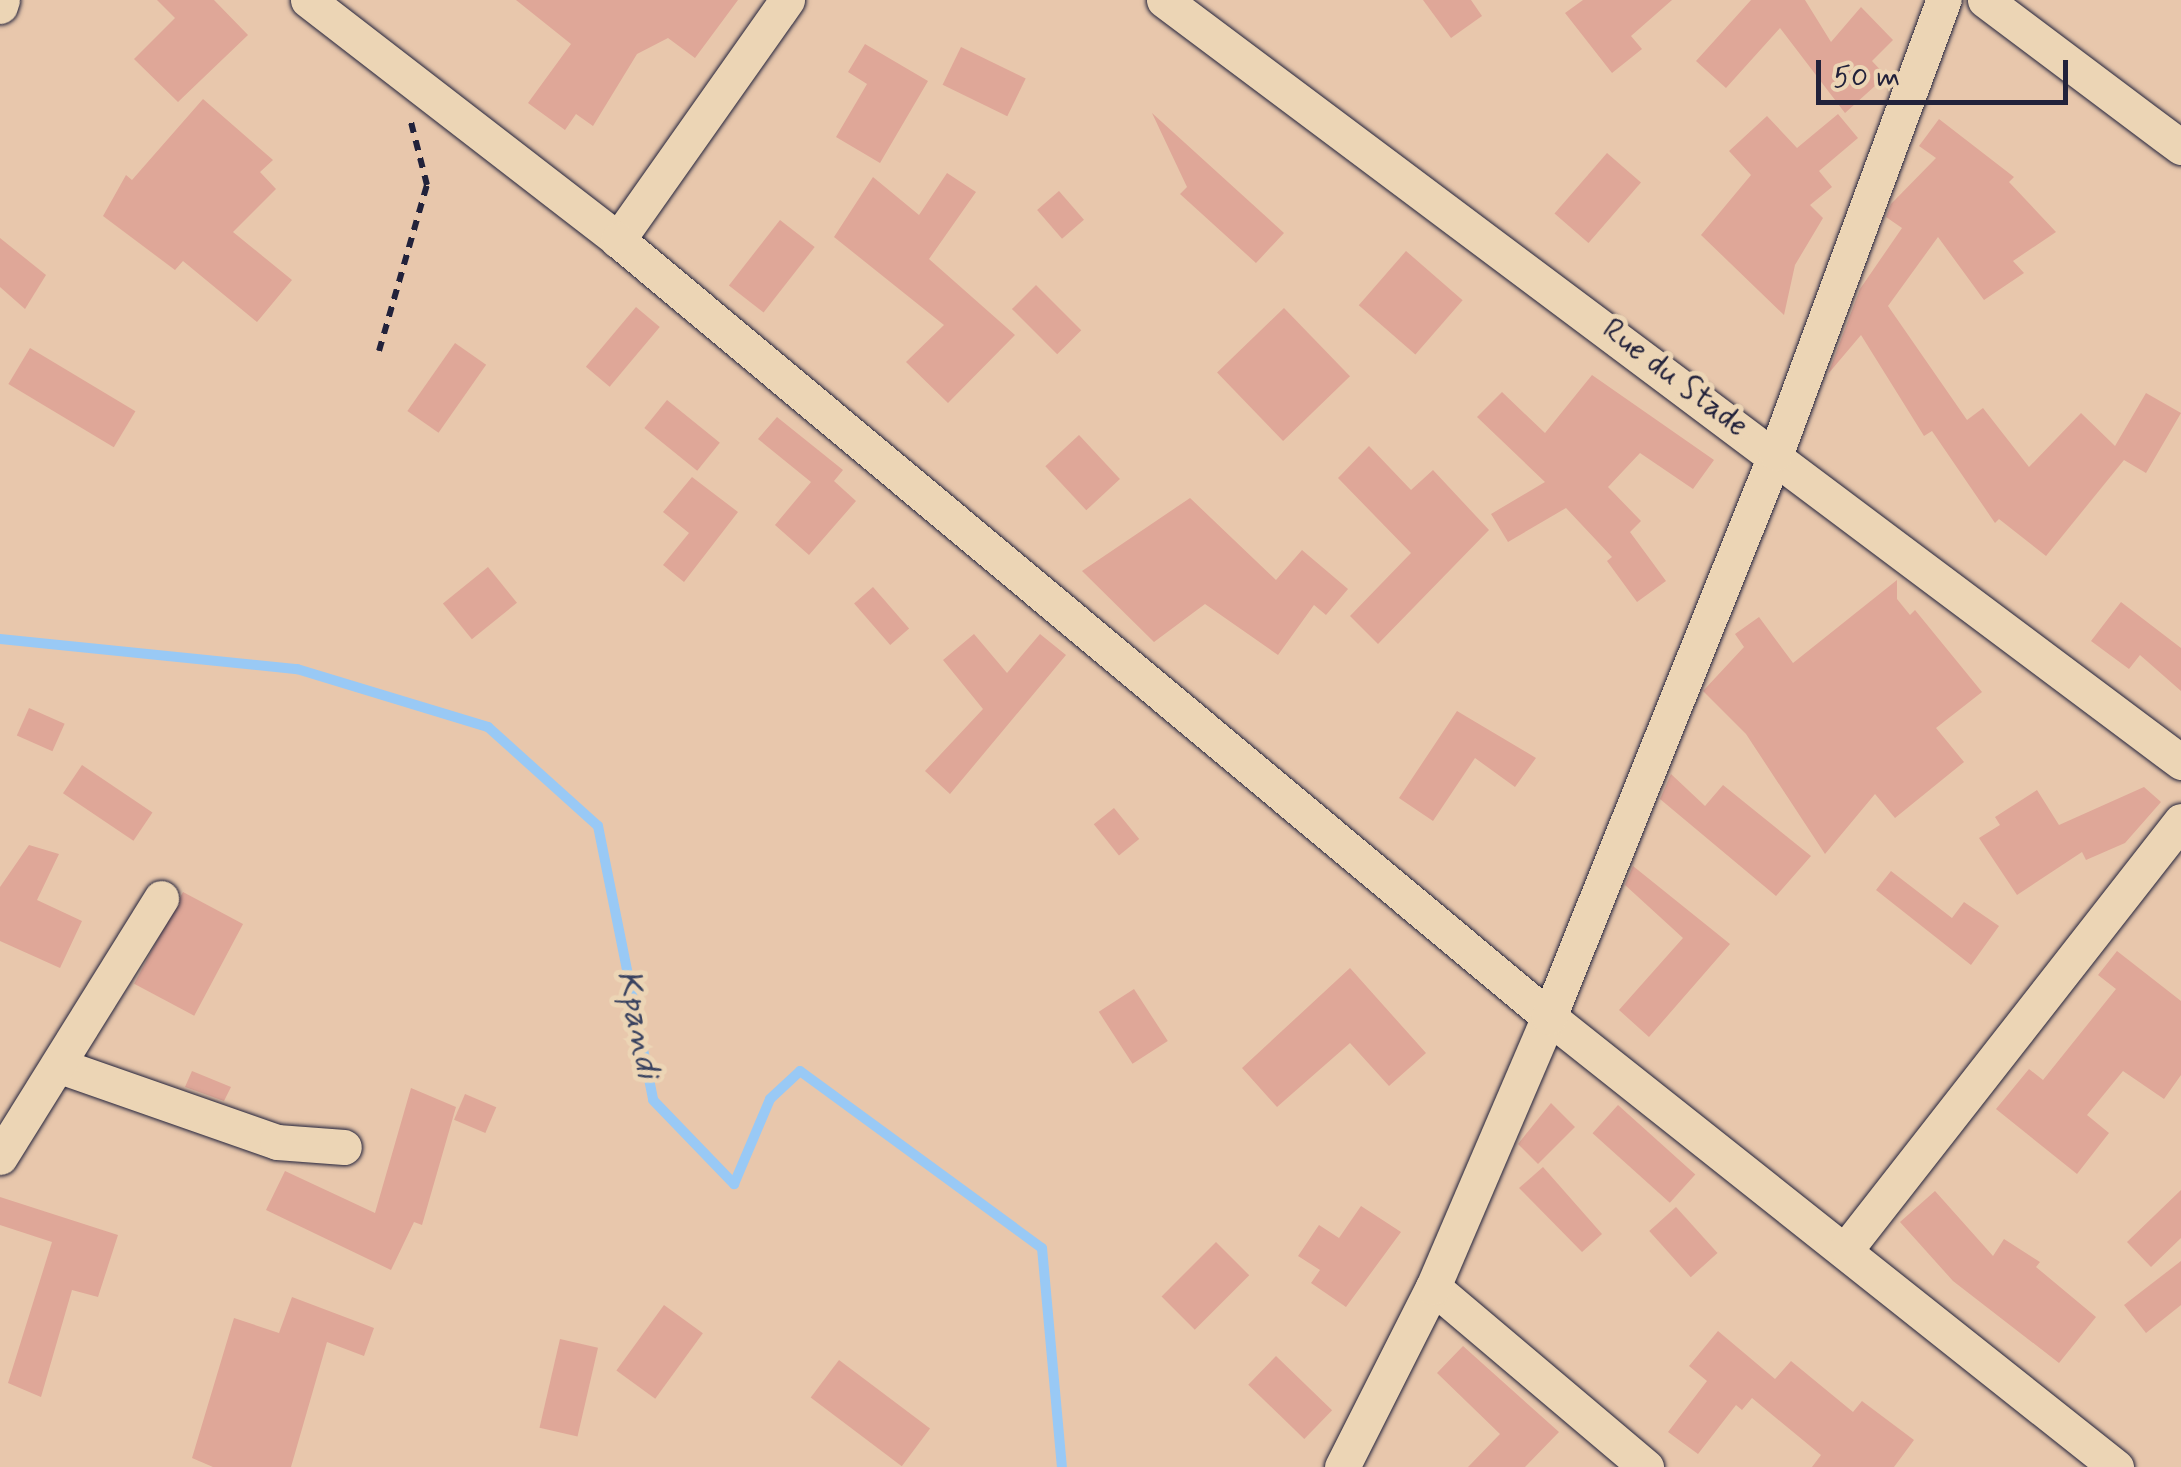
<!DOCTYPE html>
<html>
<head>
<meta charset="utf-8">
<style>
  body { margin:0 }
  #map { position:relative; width:2181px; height:1467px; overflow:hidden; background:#e8c7ac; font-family:Mynerve,sans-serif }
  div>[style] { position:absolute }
  .stream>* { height:10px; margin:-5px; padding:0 5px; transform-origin:5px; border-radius:5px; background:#99c9f5 }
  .building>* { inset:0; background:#dfa798; transform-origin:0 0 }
  .path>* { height:6px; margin-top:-3px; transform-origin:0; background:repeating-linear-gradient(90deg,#22223b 0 10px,transparent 0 18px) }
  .roads { filter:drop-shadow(0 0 2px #22223b) drop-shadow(0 0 2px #22223b) }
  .minor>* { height:35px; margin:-17.5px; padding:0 17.5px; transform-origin:17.5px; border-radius:17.5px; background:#ecd5b5 }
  span { translate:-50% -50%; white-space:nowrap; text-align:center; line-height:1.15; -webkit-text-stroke:10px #ecd5b5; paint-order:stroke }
  .street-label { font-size:32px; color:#22223b }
  .water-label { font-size:35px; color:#3a4360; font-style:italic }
  .scale { position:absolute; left:1816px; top:60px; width:252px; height:45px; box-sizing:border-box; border:5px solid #22223b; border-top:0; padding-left:12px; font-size:30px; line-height:35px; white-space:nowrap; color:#22223b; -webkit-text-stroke:8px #ecd5b5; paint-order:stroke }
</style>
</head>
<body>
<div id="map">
  <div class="stream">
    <i style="left:0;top:639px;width:299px;rotate:5.8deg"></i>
    <i style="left:297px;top:669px;width:200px;rotate:16.9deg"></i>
    <i style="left:488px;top:727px;width:148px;rotate:42deg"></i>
    <i style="left:598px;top:826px;width:279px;rotate:78.6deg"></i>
    <i style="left:653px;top:1100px;width:117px;rotate:46deg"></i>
    <i style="left:734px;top:1184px;width:92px;rotate:-67deg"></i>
    <i style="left:770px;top:1099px;width:41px;rotate:-43deg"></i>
    <i style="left:800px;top:1071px;width:300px;rotate:36.2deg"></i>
    <i style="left:1042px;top:1248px;width:220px;rotate:84.8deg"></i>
  </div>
  <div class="building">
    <i style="clip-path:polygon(157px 0,214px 0,248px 35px,178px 102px,134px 59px,175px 18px)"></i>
    <i style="clip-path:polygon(516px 0,738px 0,695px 58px,668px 38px,637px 54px,593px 126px,576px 114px,565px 130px,528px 103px,571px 44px)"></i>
    <i style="clip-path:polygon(1423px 0,1471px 0,1482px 16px,1451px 38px)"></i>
    <i style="clip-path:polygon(1583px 0,1672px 0,1631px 36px,1642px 49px,1612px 73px,1565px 13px)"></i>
    <i style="clip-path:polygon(1751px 0,1805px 0,1831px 42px,1861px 7px,1893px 40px,1872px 61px,1886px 76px,1845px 113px,1780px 28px,1726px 88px,1696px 61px)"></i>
    <i style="clip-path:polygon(865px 44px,928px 81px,880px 163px,836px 137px,867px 84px,848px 72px)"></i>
    <i style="left:961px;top:47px;width:72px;height:42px;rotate:26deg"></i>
    <i style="clip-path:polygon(203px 99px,273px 160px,260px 172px,276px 189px,233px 232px,292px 280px,257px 322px,183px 261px,175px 270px,103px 216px,126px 175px,132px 180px)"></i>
    <i style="clip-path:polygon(1152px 113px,1284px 233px,1256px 263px,1180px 194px,1187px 187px)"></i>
    <i style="clip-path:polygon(1838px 114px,1858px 138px,1819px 171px,1832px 187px,1810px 205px,1823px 218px,1795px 265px,1784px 315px,1701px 235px,1751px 175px,1729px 151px,1767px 116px,1797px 148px)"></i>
    <i style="clip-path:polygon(1939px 119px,2014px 177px,2009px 182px,2056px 232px,2013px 261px,2024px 273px,1984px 300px,1938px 237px,1888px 306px,1967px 420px,1983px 408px,2029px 467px,2081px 413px,2115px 446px,2146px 393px,2181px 413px,2146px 473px,2124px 460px,2046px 556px,1999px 519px,1995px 523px,1932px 431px,1924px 436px,1861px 335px,1828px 374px,1860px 289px,1902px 228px,1886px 217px,1891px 204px,1936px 158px,1919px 146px)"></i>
    <i style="left:1607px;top:153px;width:45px;height:80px;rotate:41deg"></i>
    <i style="clip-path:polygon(947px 173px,976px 192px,929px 259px,1015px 335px,948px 403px,906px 362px,944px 325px,834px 237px,873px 177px,919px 215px)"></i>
    <i style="left:1059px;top:191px;width:38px;height:29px;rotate:49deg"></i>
    <i style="left:780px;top:220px;width:44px;height:83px;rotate:38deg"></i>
    <i style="clip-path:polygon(0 238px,46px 275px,25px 309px,0 287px)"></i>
    <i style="left:1406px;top:251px;width:75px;height:72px;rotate:41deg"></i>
    <i style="left:1036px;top:285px;width:64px;height:34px;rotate:45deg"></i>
    <i style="left:636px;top:307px;width:31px;height:78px;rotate:40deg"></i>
    <i style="left:1284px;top:308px;width:95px;height:93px;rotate:46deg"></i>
    <i style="left:455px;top:343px;width:38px;height:83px;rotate:35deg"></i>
    <i style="left:30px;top:348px;width:123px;height:42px;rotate:31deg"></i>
    <i style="clip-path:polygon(1592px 375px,1714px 460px,1693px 489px,1640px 453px,1608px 487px,1641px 521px,1630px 532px,1666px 581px,1637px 602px,1607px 561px,1612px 557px,1566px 508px,1508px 542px,1491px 514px,1545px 482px,1477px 417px,1502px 392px,1545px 433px)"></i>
    <i style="left:667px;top:400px;width:68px;height:36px;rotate:39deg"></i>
    <i style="clip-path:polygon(777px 417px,843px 470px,834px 481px,856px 501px,809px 555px,775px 525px,811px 482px,758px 439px)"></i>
    <i style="left:1079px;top:435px;width:60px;height:46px;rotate:47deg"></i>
    <i style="clip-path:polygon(1369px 446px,1411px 490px,1433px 470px,1489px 530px,1378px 644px,1350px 616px,1411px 553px,1338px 478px)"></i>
    <i style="clip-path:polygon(692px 477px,738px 512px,684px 582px,663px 565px,689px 533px,663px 512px)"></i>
    <i style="clip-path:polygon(1190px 498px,1276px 580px,1302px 550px,1348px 589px,1326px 615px,1314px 605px,1278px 655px,1205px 604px,1154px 642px,1082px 571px)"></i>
    <i style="left:488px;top:567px;width:46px;height:58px;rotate:51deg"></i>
    <i style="clip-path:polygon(1897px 580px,1897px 599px,1910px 615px,1915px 610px,1982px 692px,1936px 728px,1964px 762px,1895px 818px,1875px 794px,1825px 854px,1746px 734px,1703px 691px,1744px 647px,1735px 634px,1759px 617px,1793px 663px)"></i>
    <i style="left:873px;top:587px;width:55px;height:25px;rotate:49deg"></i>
    <i style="clip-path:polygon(2121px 602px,2181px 648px,2181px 691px,2140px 655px,2129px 669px,2091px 641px)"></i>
    <i style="clip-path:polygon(974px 634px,1007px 673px,1040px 634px,1066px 655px,950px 794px,925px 771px,983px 709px,943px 660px)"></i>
    <i style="left:29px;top:708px;width:39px;height:30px;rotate:24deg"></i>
    <i style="clip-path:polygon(1457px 711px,1536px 758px,1515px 787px,1475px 758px,1433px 821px,1399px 798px)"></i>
    <i style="left:82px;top:765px;width:85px;height:34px;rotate:34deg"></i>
    <i style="clip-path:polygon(1671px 774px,1705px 806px,1723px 785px,1811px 856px,1776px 896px,1660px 799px)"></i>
    <i style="clip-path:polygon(2144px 787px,2161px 802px,2125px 843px,2086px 860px,2082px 852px,2017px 895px,1979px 838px,2000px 825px,1995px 817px,2037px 790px,2059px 825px)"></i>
    <i style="left:1114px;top:808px;width:40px;height:26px;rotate:51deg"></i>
    <i style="clip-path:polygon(29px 845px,59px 854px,37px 900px,82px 921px,60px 968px,0 941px,0 887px)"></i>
    <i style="clip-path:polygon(1633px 866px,1730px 944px,1649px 1037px,1619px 1010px,1683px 938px,1625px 885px)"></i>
    <i style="clip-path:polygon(1891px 871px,1952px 918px,1964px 902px,1999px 926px,1971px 965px,1876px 890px)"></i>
    <i style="left:183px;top:892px;width:68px;height:104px;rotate:28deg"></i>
    <i style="clip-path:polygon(2117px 951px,2181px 1001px,2181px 1075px,2164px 1099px,2123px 1071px,2087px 1115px,2109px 1133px,2077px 1174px,1996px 1109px,2029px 1069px,2043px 1080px,2116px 989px,2098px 975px)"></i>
    <i style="clip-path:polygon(1350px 968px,1426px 1053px,1389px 1086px,1350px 1043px,1277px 1107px,1242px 1068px)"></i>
    <i style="left:1134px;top:989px;width:62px;height:42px;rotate:57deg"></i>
    <i style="clip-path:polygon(192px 1071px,231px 1087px,224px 1101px,185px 1087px)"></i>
    <i style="clip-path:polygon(411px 1088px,456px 1107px,422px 1225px,414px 1222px,391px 1270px,266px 1210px,285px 1171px,375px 1213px)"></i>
    <i style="left:465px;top:1094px;width:34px;height:28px;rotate:23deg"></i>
    <i style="clip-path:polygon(1551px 1103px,1575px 1127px,1538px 1164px,1518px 1144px)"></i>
    <i style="left:1618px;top:1105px;width:104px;height:38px;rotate:42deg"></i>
    <i style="clip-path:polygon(1543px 1167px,1602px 1234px,1582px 1252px,1519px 1188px)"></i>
    <i style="clip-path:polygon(2181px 1190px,2181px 1238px,2151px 1267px,2127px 1242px)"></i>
    <i style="clip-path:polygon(1935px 1191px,1993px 1256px,2004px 1239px,2040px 1262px,2036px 1267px,2096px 1317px,2059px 1363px,1953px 1281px,1900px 1222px)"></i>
    <i style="clip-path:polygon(0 1197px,118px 1235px,98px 1297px,72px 1290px,41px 1397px,8px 1383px,52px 1242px,0 1225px)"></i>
    <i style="clip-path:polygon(1361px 1206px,1401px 1232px,1346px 1307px,1311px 1283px,1320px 1270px,1298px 1256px,1319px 1225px,1339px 1238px)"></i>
    <i style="left:1676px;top:1207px;width:62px;height:36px;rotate:48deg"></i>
    <i style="left:1216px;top:1242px;width:47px;height:77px;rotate:45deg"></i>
    <i style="clip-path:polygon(2181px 1261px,2181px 1305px,2146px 1333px,2124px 1305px)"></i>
    <i style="clip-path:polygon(292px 1297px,374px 1328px,364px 1356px,327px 1342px,291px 1467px,213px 1467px,192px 1458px,234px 1318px,279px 1333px)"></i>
    <i style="left:664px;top:1305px;width:48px;height:81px;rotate:36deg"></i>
    <i style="clip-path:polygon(1718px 1331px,1775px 1379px,1791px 1361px,1853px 1412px,1862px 1401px,1914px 1440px,1894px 1467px,1812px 1467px,1821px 1455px,1752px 1398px,1742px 1410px,1736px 1405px,1698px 1454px,1668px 1432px,1707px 1381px,1689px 1366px)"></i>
    <i style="left:560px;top:1339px;width:39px;height:91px;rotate:13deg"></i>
    <i style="clip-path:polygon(1463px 1346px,1559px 1432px,1525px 1467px,1468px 1467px,1500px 1434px,1437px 1373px)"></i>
    <i style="left:1276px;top:1356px;width:78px;height:40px;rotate:44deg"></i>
    <i style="left:839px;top:1360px;width:114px;height:47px;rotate:37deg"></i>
  </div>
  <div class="path">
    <i style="left:379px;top:351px;width:173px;rotate:-73.9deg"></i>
    <i style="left:427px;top:185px;width:65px;rotate:-104.3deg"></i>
  </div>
  <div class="roads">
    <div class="minor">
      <i style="left:308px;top:0;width:392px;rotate:37.7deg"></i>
      <i style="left:787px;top:0;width:294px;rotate:125.2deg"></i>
      <i style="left:618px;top:240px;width:1213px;rotate:39.85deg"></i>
      <i style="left:1549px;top:1017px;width:724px;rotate:38.44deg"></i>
      <i style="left:1164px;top:0;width:1271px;rotate:36.84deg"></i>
      <i style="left:1985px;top:0;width:245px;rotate:36.9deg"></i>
      <i style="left:0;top:6px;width:6px;rotate:-72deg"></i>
      <i style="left:60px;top:1066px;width:230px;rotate:19.3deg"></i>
      <i style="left:277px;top:1142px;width:67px;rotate:4.3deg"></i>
      <i style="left:0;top:1157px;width:305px;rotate:-58.1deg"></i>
      <i style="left:1847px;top:1248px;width:542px;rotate:-51.97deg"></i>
      <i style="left:1433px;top:1287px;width:279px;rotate:40.2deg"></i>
      <i style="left:1342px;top:1467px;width:202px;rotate:-63.2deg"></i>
      <i style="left:1433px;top:1287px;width:294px;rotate:-66.8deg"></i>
      <i style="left:1549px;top:1017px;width:608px;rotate:-68.08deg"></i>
      <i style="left:1776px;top:453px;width:483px;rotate:-69.7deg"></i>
    </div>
  </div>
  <div class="street-label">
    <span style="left:1675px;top:378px;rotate:37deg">Rue du Stade</span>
  </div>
  <div class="water-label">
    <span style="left:638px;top:1024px;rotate:79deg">Kpandi</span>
  </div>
  <div class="scale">50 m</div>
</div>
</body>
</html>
